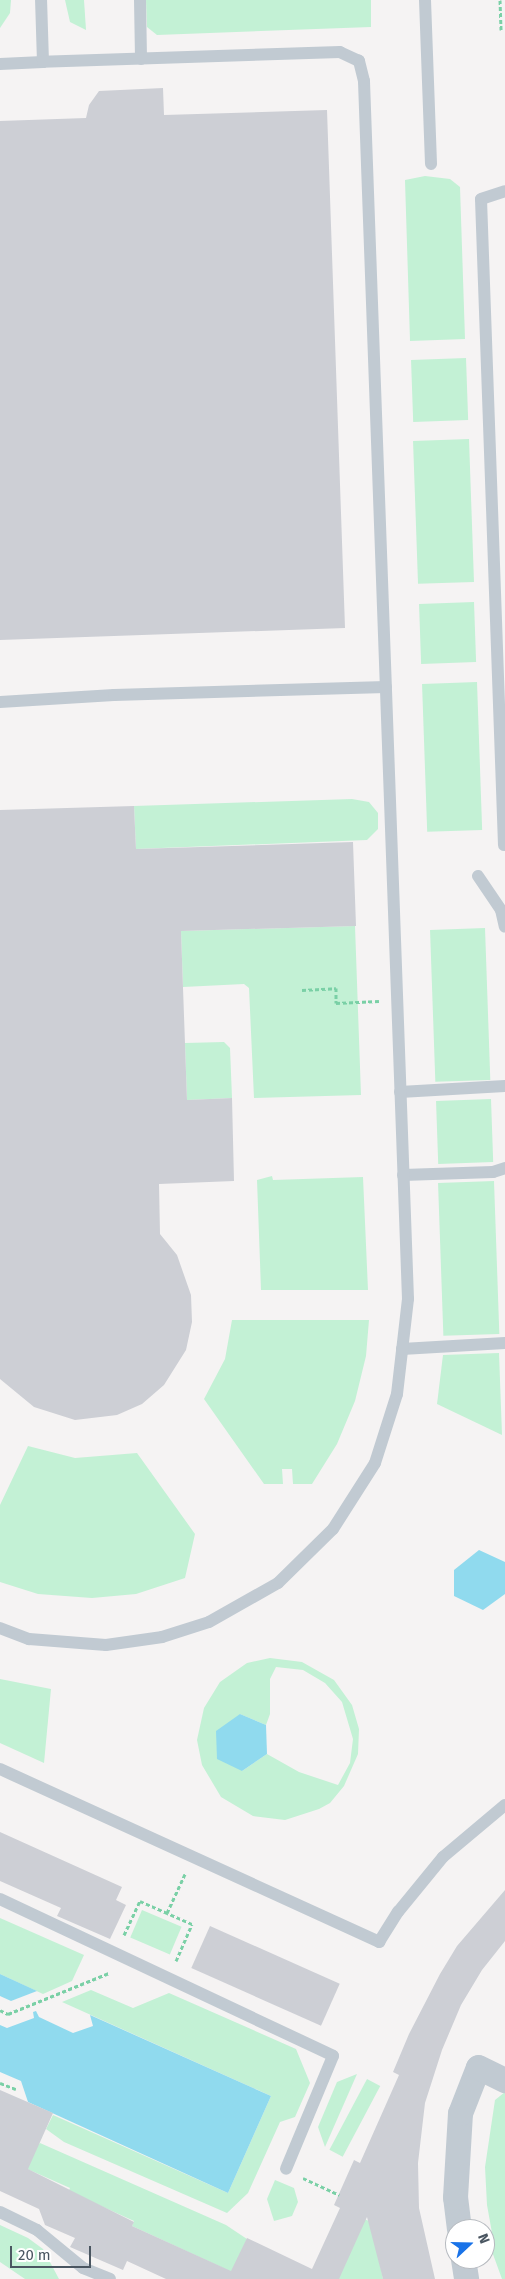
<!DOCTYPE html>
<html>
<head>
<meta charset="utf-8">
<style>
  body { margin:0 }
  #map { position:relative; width:505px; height:2279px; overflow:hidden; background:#f5f3f3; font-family:"Fira Sans",sans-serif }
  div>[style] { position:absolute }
  .green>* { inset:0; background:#c3f1d5; transform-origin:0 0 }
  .water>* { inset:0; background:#90daee }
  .building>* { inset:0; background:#cdcfd5; transform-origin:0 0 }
  .path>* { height:3px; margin-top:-1.5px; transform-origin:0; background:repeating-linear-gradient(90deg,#7ad0a6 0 4px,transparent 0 6.5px) }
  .service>* { height:12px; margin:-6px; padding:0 6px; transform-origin:6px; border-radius:6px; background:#c1cad2 }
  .minor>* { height:25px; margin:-12.5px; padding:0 12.5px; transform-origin:12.5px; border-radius:12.5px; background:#c1cad2 }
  span { translate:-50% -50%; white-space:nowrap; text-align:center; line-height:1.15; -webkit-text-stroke:5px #fff; paint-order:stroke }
  .north { position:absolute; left:445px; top:2219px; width:50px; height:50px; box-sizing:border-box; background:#fff; border:1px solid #b7bbc0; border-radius:50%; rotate:69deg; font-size:14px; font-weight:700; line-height:20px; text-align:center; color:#4a5661 }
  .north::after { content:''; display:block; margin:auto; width:18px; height:22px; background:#1a73e8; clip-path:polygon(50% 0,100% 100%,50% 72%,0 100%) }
  .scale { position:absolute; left:10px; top:2246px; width:81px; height:22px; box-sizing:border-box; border:2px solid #4a5661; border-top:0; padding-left:6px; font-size:15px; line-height:18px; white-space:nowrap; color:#4a5661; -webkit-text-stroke:4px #fff; paint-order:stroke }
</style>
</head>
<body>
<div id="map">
  <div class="green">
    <i style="clip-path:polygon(0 0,11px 0,10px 13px,0 28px)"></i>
    <i style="clip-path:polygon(65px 0,84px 0,86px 30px,70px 22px)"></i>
    <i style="clip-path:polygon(146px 0,371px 0,371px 27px,157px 35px,147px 27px)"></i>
    <i style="clip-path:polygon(425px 176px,450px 179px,460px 187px,465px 339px,410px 341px,405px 180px)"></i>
    <i style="left:466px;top:358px;width:62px;height:55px;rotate:88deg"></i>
    <i style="left:469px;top:439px;width:143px;height:56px;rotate:88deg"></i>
    <i style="left:474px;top:602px;width:60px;height:55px;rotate:88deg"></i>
    <i style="left:477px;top:682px;width:148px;height:55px;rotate:88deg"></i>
    <i style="clip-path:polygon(352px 799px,369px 802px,378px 813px,378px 829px,367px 840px,136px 849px,134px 806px)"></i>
    <i style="clip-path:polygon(355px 926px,361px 1095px,254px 1098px,249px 988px,244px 984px,183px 987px,181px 931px)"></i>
    <i style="left:485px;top:928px;width:152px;height:55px;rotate:88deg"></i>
    <i style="clip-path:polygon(224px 1042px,230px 1048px,232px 1098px,187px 1100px,185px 1043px)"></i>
    <i style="left:491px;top:1099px;width:63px;height:55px;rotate:88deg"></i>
    <i style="clip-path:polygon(272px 1176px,273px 1180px,363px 1177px,368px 1290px,261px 1290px,257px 1180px)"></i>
    <i style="left:494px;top:1181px;width:153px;height:56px;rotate:88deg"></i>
    <i style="clip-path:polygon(232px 1320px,369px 1320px,366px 1356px,355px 1401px,337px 1444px,312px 1484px,293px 1484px,292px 1469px,282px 1469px,283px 1484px,264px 1484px,204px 1399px,225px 1359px)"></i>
    <i style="clip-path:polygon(499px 1353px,502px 1435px,437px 1404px,443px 1355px)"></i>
    <i style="clip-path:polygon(28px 1446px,75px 1458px,137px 1453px,195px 1534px,185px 1578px,136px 1594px,92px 1598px,38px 1594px,0 1582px,0 1505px)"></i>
    <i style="clip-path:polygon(evenodd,270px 1658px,302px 1662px,334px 1680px,352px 1705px,359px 1729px,358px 1754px,344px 1786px,330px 1803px,319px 1809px,285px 1820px,253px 1816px,221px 1797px,202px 1765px,197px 1740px,204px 1708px,220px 1682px,247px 1663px,270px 1658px,276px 1667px,303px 1670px,325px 1683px,342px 1702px,353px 1739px,350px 1763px,338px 1785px,299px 1772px,267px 1754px,242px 1771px,240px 1714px,266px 1725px,270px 1714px,270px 1679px,276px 1667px)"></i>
    <i style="clip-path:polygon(0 1679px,51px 1689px,44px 1763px,0 1743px)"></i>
    <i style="left:142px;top:1910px;width:43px;height:30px;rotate:23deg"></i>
    <i style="clip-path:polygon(0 1918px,84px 1955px,72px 1981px,43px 1994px,0 1974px)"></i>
    <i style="clip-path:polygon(91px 1990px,133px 2008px,169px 1993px,296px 2049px,310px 2083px,295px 2117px,280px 2122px,248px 2193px,227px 2213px,64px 2142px,46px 2129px,53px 2115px,228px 2193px,271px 2096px,62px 2002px)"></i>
    <i style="clip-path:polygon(357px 2074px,325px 2147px,318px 2127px,337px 2082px)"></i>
    <i style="left:367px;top:2079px;width:15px;height:80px;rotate:28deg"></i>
    <i style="clip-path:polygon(505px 2092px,505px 2279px,502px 2279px,490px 2246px,494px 2244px,487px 2205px,485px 2167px,495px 2100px)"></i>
    <i style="clip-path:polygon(40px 2143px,226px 2225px,247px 2239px,232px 2272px,132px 2226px,134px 2221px,90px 2201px,59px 2214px,70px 2188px,16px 2164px)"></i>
    <i style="clip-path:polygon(275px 2180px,294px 2188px,298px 2202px,292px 2216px,274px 2221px,267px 2199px)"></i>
    <i style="clip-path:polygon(360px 2217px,371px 2222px,383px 2279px,337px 2279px)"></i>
    <i style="clip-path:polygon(0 2225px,28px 2238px,43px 2249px,59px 2279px,25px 2279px,0 2262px)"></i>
  </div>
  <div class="water">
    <i style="clip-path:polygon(479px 1550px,505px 1562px,505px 1594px,483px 1610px,454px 1596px,454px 1570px)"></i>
    <i style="clip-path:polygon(240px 1714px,266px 1725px,267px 1754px,242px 1771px,217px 1759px,216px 1731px)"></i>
    <i style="clip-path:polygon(0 1974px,37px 1991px,11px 2001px,0 1996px)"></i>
    <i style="clip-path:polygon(36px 2011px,39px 2017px,73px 2033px,93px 2026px,90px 2015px,271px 2096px,228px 2193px,28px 2102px,21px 2081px,0 2072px,0 2025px,7px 2028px,34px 2018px,33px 2012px)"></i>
  </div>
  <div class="building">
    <i style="clip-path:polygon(163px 88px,164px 115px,327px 110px,345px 628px,0 640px,0 121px,86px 118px,89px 105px,99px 91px)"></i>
    <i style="clip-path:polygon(134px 806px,136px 849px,353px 842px,356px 926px,181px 931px,187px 1100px,232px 1098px,234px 1181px,159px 1184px,160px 1234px,177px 1255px,191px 1295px,192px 1322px,186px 1350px,164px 1385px,142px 1404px,117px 1415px,75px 1420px,34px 1407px,0 1379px,0 810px)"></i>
    <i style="clip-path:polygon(0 1832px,122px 1887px,116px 1900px,126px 1905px,110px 1939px,57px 1916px,61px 1908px,0 1881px)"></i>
    <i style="clip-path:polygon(505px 1890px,505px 1941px,482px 1970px,461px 2005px,442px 2050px,425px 2103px,418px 2163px,419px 2208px,435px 2279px,383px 2279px,367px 2217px,339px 2279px,166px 2279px,127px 2261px,123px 2270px,70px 2247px,75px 2238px,45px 2225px,39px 2209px,0 2191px,0 2090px,53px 2113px,28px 2169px,134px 2222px,132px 2226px,231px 2271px,247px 2238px,312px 2269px,340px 2208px,334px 2205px,354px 2160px,360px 2163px,399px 2075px,393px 2072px,409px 2034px,440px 1974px,457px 1946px)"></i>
    <i style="left:210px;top:1926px;width:142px;height:46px;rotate:24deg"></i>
  </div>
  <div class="path">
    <i style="left:500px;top:0;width:30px;rotate:88deg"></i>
    <i style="left:302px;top:990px;width:34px;rotate:-3deg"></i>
    <i style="left:336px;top:988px;width:15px;rotate:90deg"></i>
    <i style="left:336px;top:1003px;width:43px;rotate:-2.7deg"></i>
    <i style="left:124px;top:1935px;width:38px;rotate:-65deg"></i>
    <i style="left:140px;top:1901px;width:30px;rotate:24deg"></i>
    <i style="left:176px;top:1961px;width:40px;rotate:-66.6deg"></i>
    <i style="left:192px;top:1924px;width:27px;rotate:-156deg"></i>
    <i style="left:167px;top:1913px;width:43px;rotate:-65.2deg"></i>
    <i style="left:0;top:2010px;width:9px;rotate:27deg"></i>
    <i style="left:8px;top:2014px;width:109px;rotate:-22.1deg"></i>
    <i style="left:0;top:2083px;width:17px;rotate:21deg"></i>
    <i style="left:303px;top:2178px;width:40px;rotate:25deg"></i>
  </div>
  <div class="service">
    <i style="left:140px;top:0;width:59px;rotate:89deg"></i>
    <i style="left:425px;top:0;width:164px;rotate:87.9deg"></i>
    <i style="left:0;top:64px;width:43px;rotate:-2.7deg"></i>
    <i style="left:43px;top:62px;width:62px;rotate:-91.8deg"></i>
    <i style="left:0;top:702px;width:114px;rotate:-3.5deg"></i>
    <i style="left:114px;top:695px;width:272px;rotate:-1.7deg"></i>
    <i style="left:504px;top:845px;width:646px;rotate:-92.04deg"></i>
    <i style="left:481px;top:199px;width:25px;rotate:-18deg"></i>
    <i style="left:478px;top:876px;width:41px;rotate:55.9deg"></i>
    <i style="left:501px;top:910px;width:17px;rotate:77deg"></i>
    <i style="left:400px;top:1092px;width:105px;rotate:-3.3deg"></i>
    <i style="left:403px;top:1175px;width:90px;rotate:-1.9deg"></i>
    <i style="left:493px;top:1172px;width:13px;rotate:-18deg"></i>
    <i style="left:402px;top:1349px;width:103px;rotate:-3.3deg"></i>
    <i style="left:0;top:1628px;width:31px;rotate:21deg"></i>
    <i style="left:29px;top:1639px;width:77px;rotate:4.5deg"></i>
    <i style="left:106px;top:1645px;width:57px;rotate:-8.1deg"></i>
    <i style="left:162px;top:1637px;width:49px;rotate:-17.7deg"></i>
    <i style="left:209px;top:1622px;width:79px;rotate:-29.5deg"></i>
    <i style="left:278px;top:1583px;width:77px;rotate:-44.5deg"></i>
    <i style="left:333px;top:1529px;width:78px;rotate:-57.5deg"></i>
    <i style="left:375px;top:1463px;width:72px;rotate:-72.3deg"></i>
    <i style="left:397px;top:1394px;width:96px;rotate:-83.4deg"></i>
    <i style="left:408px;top:1299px;width:1219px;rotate:-92.07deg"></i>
    <i style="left:364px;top:81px;width:21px;rotate:-104deg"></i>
    <i style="left:359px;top:61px;width:21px;rotate:-155deg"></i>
    <i style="left:340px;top:52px;width:297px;rotate:178.1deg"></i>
    <i style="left:0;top:1769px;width:417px;rotate:24.5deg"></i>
    <i style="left:379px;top:1942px;width:36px;rotate:-58deg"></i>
    <i style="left:398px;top:1912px;width:71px;rotate:-50.7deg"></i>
    <i style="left:443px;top:1857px;width:81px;rotate:-40deg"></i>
    <i style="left:0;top:1899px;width:368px;rotate:25.2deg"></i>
    <i style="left:333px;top:2056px;width:122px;rotate:112.6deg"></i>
    <i style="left:0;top:2212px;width:41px;rotate:25.9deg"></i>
    <i style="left:37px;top:2230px;width:60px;rotate:39.6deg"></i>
    <i style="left:83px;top:2268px;width:29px;rotate:22deg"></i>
  </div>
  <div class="minor">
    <i style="left:459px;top:2229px;width:32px;rotate:-97deg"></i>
    <i style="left:455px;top:2197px;width:84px;rotate:-86.6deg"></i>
    <i style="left:460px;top:2113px;width:49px;rotate:-68.6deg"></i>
    <i style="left:478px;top:2067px;width:30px;rotate:26deg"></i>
    <i style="left:463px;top:2259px;width:20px;rotate:81deg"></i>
  </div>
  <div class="north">N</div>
  <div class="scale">20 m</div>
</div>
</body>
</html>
